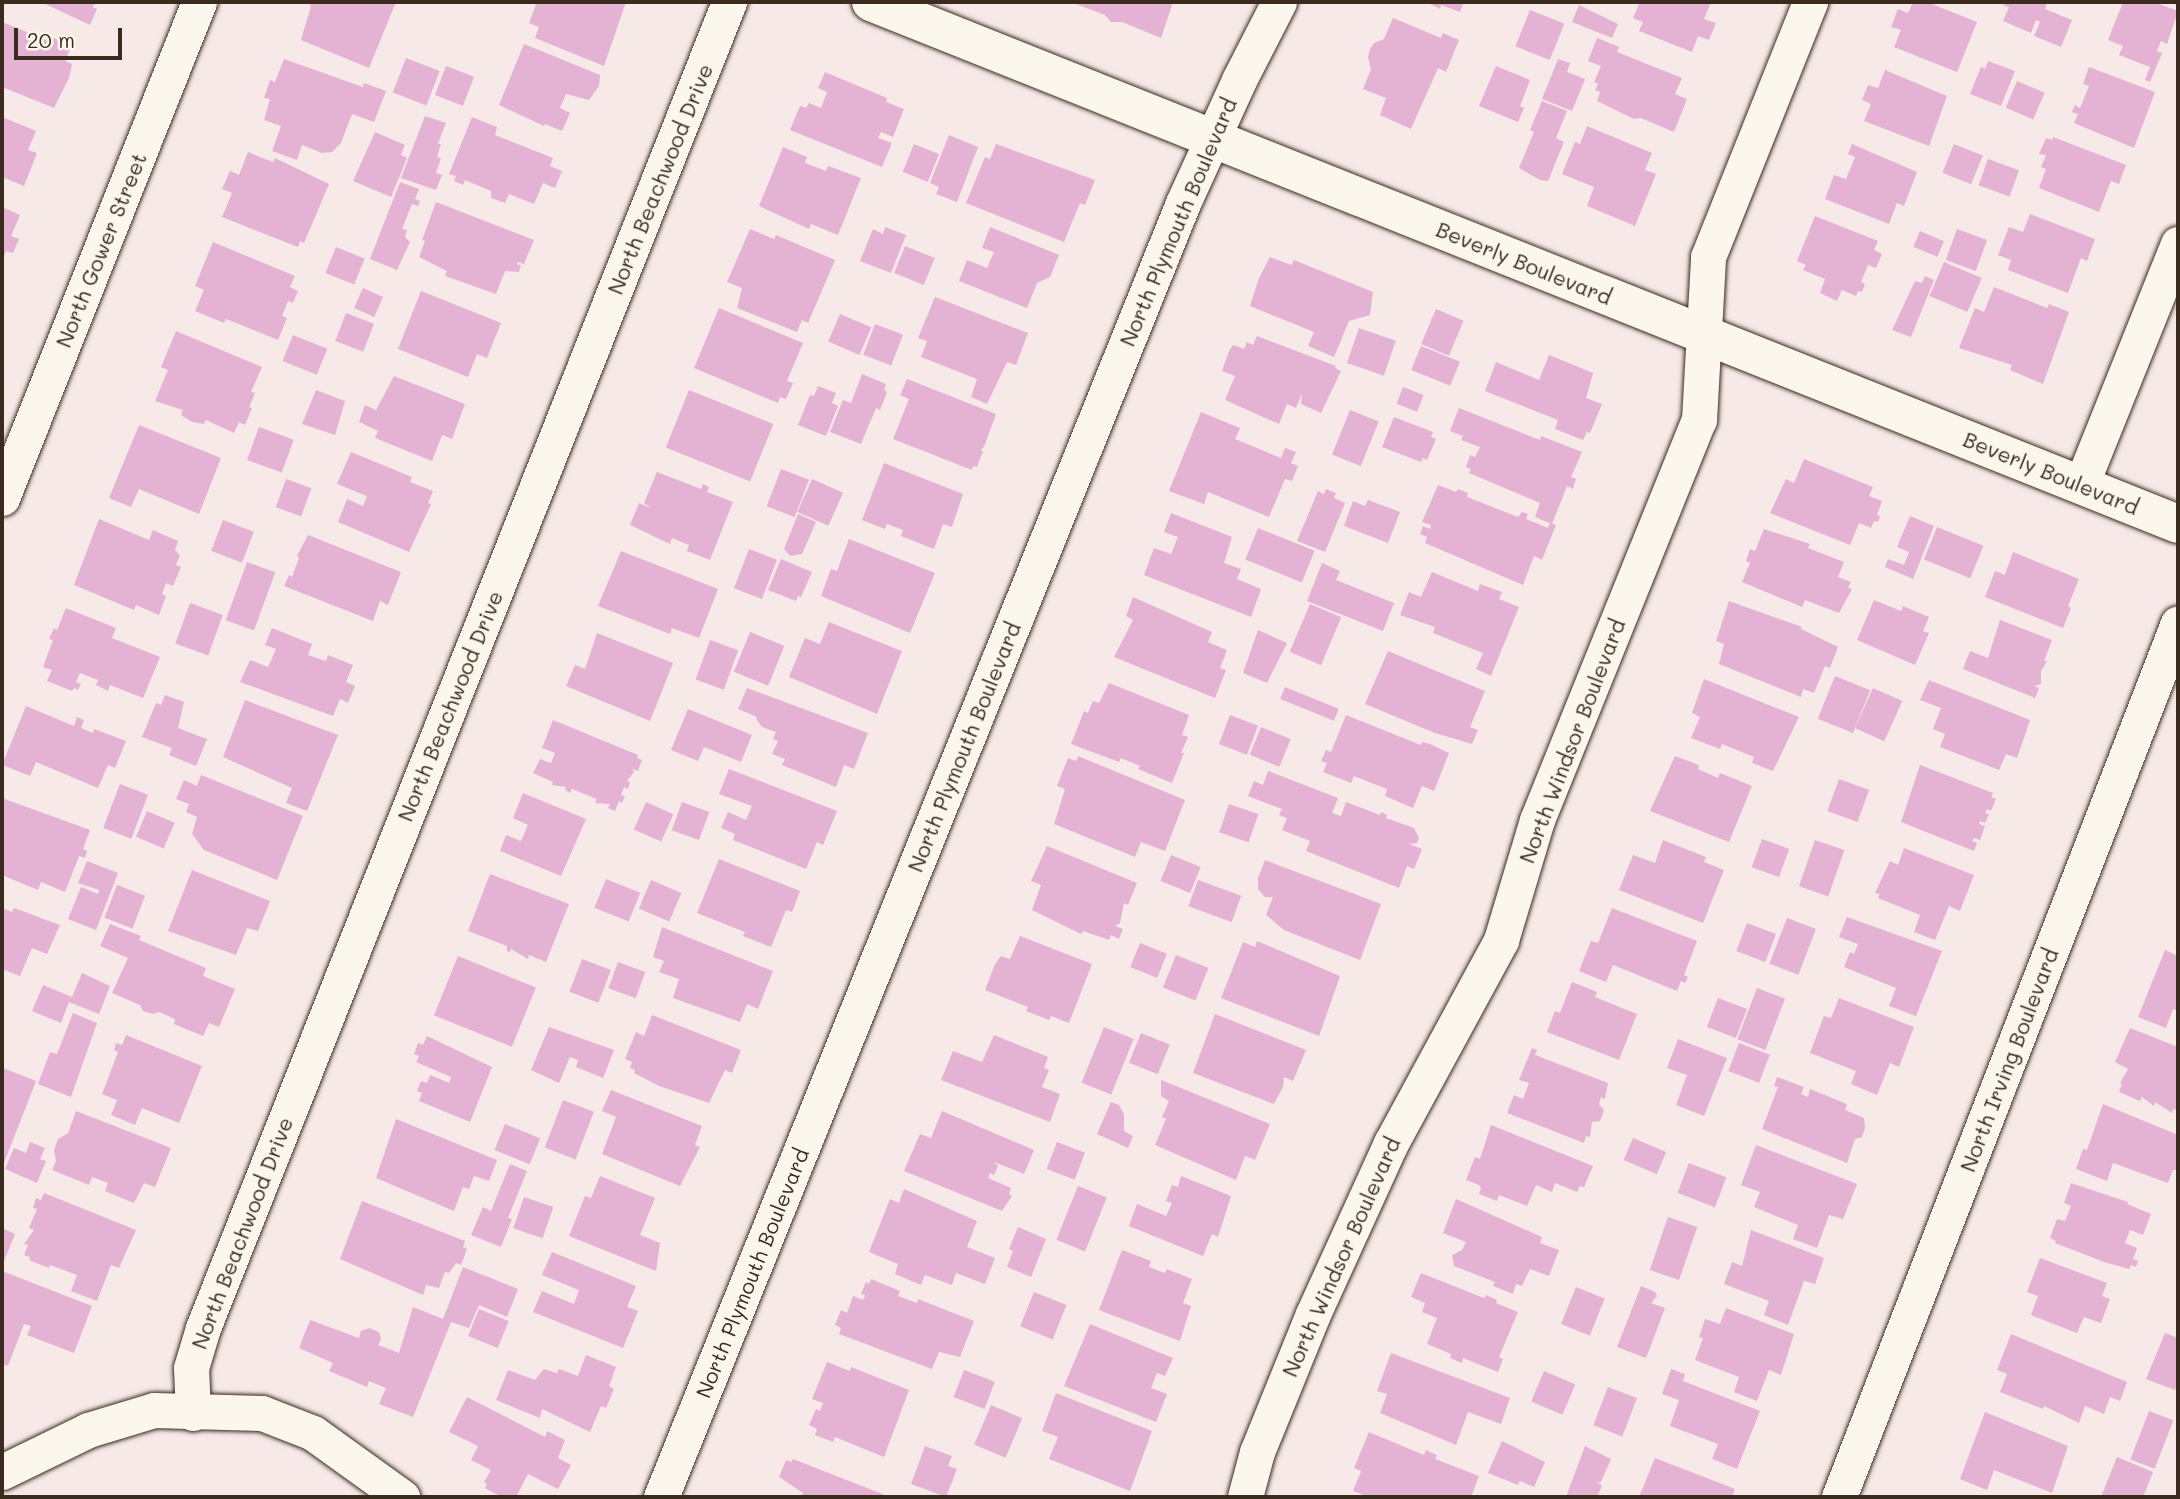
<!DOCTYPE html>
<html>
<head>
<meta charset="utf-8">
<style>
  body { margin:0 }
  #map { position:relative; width:2180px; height:1499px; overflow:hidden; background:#f6e9e7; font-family:Mali,sans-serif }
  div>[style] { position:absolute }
  .building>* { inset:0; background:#e4b3d3; transform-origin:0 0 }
  .roads { filter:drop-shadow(0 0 2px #3b2a1e) drop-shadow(0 0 2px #3b2a1e) }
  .street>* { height:35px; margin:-17.5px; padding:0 17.5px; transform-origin:17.5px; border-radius:17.5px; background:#fbf7ec }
  .secondary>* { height:38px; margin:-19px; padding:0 19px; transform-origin:19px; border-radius:19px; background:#fbf7ec }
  span { translate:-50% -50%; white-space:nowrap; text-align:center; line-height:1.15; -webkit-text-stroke:5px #fbf7ec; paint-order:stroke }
  .street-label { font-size:21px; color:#3b2a1e }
  .frame { position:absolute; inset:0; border:4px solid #3b2a1e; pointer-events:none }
  .scale { position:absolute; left:14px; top:28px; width:108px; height:32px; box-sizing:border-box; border:4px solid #3b2a1e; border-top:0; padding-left:9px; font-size:21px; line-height:24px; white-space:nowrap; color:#3b2a1e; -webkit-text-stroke:5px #fbf7ec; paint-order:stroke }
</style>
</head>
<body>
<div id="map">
  <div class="building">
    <i style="clip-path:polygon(41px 2px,97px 2px,92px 7px,97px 9px,90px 25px)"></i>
    <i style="clip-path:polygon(307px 2px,396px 2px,369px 68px,301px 40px,311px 6px)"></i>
    <i style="clip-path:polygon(537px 2px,626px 2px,604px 66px,535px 38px,539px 27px,529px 23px)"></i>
    <i style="clip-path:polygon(1071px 2px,1173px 2px,1161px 38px,1122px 22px,1111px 22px,1105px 15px)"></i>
    <i style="clip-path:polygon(1427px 2px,1464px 2px,1460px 12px,1441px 5px,1440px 9px)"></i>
    <i style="clip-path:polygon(1640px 2px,1711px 2px,1704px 19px,1716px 23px,1709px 40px,1698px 36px,1692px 52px,1639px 31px,1643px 22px,1633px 18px)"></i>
    <i style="clip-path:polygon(1913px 2px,1927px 2px,1977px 22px,1957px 72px,1894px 47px,1901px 30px,1891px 27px,1898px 9px,1908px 13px)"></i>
    <i style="clip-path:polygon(2005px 2px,2047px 2px,2045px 9px,2072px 20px,2061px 47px,2034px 36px,2040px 22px,2036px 20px,2031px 33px,2003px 21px,2009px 7px,2004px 6px)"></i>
    <i style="clip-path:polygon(2123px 2px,2154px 2px,2178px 11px,2167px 44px,2161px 41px,2157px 51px,2162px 53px,2150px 82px,2145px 80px,2150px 67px,2119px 55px,2123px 46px,2108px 40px)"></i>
    <i style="clip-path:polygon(1579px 5px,1618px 24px,1612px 38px,1572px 22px)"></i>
    <i style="left:1530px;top:10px;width:37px;height:39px;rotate:22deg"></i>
    <i style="clip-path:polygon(1393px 18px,1441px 38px,1443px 33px,1459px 40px,1446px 72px,1438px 68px,1411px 129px,1380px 115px,1386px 98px,1363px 89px,1371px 69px,1368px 57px,1370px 49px,1374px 43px,1384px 39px)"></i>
    <i style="clip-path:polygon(2px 22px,46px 40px,48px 36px,72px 45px,65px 61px,72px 64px,69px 78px,54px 108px,2px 87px)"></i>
    <i style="clip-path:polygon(1597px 38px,1619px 47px,1617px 52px,1682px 78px,1675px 94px,1687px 99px,1674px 132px,1641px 118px,1634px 119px,1597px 101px,1600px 92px,1595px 90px,1598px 84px,1594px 82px,1601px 66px,1588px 61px)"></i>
    <i style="clip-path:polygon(524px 44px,600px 75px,599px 86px,589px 100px,566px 94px,560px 108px,570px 113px,562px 131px,545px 124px,544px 126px,499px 105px)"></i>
    <i style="left:406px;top:58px;width:36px;height:37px;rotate:21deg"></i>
    <i style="clip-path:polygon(284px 59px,363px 87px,364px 83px,386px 91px,374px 122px,352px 114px,341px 143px,332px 152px,322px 153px,302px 145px,297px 160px,272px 151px,281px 126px,264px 120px,270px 99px,264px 98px,270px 80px,275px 82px)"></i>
    <i style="clip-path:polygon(1558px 59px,1570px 63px,1567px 72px,1585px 79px,1572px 111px,1542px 99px)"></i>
    <i style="clip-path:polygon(1988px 61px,2015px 71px,2001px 106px,1970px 94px,1981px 67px,1985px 69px)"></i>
    <i style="left:446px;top:66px;width:30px;height:31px;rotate:21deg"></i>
    <i style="clip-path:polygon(1496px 66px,1530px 80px,1520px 106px,1524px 108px,1518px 122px,1479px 106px)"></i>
    <i style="clip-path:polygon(2089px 67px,2155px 92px,2134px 148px,2074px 123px,2078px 114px,2072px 112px,2075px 105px,2080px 108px,2089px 86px,2083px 84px)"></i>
    <i style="clip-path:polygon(1885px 70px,1947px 96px,1929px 146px,1864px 121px,1871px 104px,1862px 100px,1868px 85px,1878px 88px)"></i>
    <i style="clip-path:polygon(825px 72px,887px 98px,886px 102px,904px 109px,893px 137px,881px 132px,878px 138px,892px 143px,882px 167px,790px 130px,800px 106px,806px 108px,809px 103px,821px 108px,827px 92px,818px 88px)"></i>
    <i style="left:2017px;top:81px;width:30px;height:29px;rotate:23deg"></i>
    <i style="clip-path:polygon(1542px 101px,1567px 111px,1556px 138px,1564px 142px,1548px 181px,1540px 180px,1519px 168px,1534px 132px,1530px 130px)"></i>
    <i style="clip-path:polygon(425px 116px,446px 123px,438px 143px,441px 144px,437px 157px,441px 158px,436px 173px,442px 175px,436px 190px,401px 178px)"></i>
    <i style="clip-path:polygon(2px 117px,36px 131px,28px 150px,37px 153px,24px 186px,2px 177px)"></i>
    <i style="clip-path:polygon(472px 117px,497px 127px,495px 135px,553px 158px,550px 166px,562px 171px,555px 188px,543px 183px,534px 204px,509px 194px,505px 203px,491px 198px,491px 191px,465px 180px,463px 185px,454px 181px,456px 176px,449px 174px)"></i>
    <i style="clip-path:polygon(1587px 126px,1652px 153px,1645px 170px,1656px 174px,1635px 226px,1587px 206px,1594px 187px,1562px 174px,1575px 142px,1580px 144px)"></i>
    <i style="clip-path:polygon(375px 132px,405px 145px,401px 155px,407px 158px,391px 197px,353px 181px)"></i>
    <i style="clip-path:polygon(949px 135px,978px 147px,957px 202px,936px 194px,939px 187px,930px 183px)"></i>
    <i style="clip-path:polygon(2053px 137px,2126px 165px,2119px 184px,2111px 181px,2099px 212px,2039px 188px,2046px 169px,2041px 167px,2046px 155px,2039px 154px,2046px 138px,2052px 140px)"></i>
    <i style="left:914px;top:144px;width:27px;height:30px;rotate:22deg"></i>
    <i style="clip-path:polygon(996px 144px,1095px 180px,1085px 205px,1080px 203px,1064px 242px,966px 203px,985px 157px,990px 159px)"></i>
    <i style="clip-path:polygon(1852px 144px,1917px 172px,1904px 206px,1897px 203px,1889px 224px,1825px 199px,1834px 175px,1846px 179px,1855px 157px,1848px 154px)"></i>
    <i style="left:1954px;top:144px;width:31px;height:31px;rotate:22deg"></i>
    <i style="clip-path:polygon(783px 147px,807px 157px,805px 163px,826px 171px,828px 166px,861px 178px,838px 235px,811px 224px,809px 229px,759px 206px)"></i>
    <i style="clip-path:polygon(248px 152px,273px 162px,275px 158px,329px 184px,304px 243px,300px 241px,298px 247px,222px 217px,232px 193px,222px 189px,230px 171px,239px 175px)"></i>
    <i style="left:1988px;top:159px;width:33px;height:28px;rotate:20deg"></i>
    <i style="clip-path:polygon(400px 182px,419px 189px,415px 199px,420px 201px,418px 206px,412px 204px,402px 229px,407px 230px,405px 237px,410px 242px,397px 270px,370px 259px)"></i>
    <i style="clip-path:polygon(436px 202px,534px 240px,524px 264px,518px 262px,517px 264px,521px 266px,519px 272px,505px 271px,496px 294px,445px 276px,447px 271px,419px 257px,425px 241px,422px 240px)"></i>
    <i style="clip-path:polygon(2px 207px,20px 215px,11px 236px,19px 239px,13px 253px,6px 251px,2px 261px)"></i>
    <i style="clip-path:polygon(2030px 214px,2095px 239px,2087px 261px,2081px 258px,2068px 293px,2008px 270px,2011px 260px,1998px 255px,2009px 227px,2023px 232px)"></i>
    <i style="clip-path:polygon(1815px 216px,1878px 241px,1874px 250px,1882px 254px,1876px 268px,1868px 265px,1861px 282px,1865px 284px,1862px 292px,1858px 291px,1856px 296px,1842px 290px,1837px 301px,1820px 293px,1825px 279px,1803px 270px,1806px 265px,1797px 261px)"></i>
    <i style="clip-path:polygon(885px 227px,906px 235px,891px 273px,860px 261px,873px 229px,883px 234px)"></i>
    <i style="clip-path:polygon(990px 227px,1059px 255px,1050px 277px,1037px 283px,1027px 308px,959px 281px,967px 260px,987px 268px,994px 252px,982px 248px)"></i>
    <i style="clip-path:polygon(750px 229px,774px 239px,776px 235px,835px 260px,808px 323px,802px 320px,797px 332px,737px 308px,742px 288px,727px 282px)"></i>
    <i style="left:1957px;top:229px;width:32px;height:33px;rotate:20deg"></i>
    <i style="left:1920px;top:231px;width:26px;height:17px;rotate:23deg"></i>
    <i style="clip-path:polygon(213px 242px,295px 276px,290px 287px,298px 291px,293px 303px,288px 301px,282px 316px,287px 318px,278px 340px,226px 319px,224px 323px,195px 311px,204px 290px,195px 286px)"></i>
    <i style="left:905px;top:246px;width:32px;height:29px;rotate:22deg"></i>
    <i style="left:336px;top:247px;width:31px;height:28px;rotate:22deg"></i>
    <i style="clip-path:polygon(1270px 257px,1291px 265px,1294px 260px,1373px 292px,1370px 315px,1349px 321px,1334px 357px,1308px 346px,1314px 332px,1250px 306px,1259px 278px)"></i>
    <i style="left:1944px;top:262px;width:41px;height:37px;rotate:23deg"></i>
    <i style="clip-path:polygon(1925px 276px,1934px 280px,1911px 337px,1892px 330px,1915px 281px,1922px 283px)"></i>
    <i style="clip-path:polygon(1994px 287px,2047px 308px,2049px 304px,2069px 312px,2043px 384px,2010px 370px,2012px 365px,1959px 348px,1975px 308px,1984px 312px)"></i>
    <i style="left:363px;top:288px;width:22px;height:22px;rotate:24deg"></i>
    <i style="clip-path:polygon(421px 291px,501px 323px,487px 358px,477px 354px,468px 377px,398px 349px)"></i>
    <i style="clip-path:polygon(935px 297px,1028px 333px,1016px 365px,1007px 362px,987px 404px,971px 397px,977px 379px,921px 357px,927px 341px,918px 338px)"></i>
    <i style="clip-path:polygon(719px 308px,803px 343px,787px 381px,793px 383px,786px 399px,780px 397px,778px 403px,694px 368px)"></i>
    <i style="left:1436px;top:309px;width:30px;height:38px;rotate:23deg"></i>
    <i style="left:346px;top:313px;width:30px;height:30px;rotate:21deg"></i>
    <i style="left:840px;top:314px;width:34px;height:30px;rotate:23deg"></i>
    <i style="left:875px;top:324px;width:30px;height:33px;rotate:21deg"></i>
    <i style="left:1359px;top:328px;width:39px;height:37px;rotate:19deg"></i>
    <i style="clip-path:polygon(176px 331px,262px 367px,251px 392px,255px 393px,249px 407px,252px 408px,245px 425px,239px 422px,234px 433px,206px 420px,204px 424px,192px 422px,181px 415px,183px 410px,155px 401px,168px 370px,161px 367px)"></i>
    <i style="left:293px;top:335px;width:37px;height:28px;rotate:22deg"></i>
    <i style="clip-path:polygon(1257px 336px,1336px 366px,1335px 368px,1341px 371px,1321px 413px,1301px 404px,1302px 393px,1296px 408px,1287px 404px,1279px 424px,1225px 400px,1235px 376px,1222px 371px,1229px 351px,1233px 345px,1244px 349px,1247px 342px,1253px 345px)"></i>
    <i style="left:1421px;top:346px;width:42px;height:26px;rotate:22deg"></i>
    <i style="clip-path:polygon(1549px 355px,1593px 373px,1586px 398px,1602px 404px,1590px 433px,1587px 432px,1583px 440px,1555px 429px,1558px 420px,1485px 391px,1496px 362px,1539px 380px)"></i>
    <i style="clip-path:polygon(862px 374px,886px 384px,884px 390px,887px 392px,880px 410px,876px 408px,861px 444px,830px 432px,843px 400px,851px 403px)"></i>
    <i style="clip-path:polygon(394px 376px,465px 404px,452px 439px,442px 435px,432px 461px,375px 438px,378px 431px,359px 422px,365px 405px,376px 410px)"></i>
    <i style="clip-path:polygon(907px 379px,996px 414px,984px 447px,980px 450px,983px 451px,977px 467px,973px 466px,972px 470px,893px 439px,909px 399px,900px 395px)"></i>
    <i style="clip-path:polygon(818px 386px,836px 393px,832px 403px,838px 406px,826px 436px,798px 425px,810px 395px,814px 396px)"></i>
    <i style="left:1403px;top:387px;width:22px;height:18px;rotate:21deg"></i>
    <i style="clip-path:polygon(316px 390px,345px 401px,335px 435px,302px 424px)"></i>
    <i style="left:689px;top:390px;width:91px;height:62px;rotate:22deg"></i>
    <i style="clip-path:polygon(1459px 408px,1540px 440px,1541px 436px,1582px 452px,1571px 477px,1576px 479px,1573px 489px,1567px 486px,1552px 524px,1535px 517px,1540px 503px,1469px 473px,1471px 469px,1466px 467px,1470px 455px,1475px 457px,1480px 447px,1461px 440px,1463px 436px,1450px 431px)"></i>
    <i style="left:1350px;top:410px;width:31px;height:48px;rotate:22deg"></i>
    <i style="clip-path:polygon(1201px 412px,1240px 428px,1235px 439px,1281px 458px,1285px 448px,1296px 452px,1291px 463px,1298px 466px,1292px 481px,1285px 479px,1269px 517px,1208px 492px,1204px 504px,1169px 491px)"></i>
    <i style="clip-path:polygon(1394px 417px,1433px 432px,1431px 437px,1436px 439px,1427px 460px,1423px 458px,1421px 462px,1382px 447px)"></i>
    <i style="clip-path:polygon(139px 425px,221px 458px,199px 514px,139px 489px,131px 507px,109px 498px)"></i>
    <i style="left:259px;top:427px;width:37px;height:35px;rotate:20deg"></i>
    <i style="clip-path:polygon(351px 452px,412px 477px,410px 482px,433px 491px,428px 503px,431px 504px,409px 552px,338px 522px,347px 499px,363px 506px,367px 496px,337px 484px)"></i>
    <i style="clip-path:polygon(1804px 459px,1873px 487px,1869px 496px,1882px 501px,1877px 515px,1880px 516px,1878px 522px,1874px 521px,1871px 528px,1859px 523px,1850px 545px,1770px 513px,1786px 479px,1794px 483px)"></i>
    <i style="clip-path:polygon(884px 463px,963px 494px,952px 527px,943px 524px,934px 549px,901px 536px,903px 530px,887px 524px,885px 529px,862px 520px)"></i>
    <i style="left:781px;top:469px;width:30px;height:40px;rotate:21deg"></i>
    <i style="clip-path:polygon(657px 472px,701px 489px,703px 484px,709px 487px,707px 492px,733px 502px,710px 560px,687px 551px,689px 545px,672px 538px,670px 544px,630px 525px,639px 503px,651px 508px,644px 503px)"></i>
    <i style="left:286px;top:479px;width:27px;height:30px;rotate:20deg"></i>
    <i style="left:812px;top:479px;width:34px;height:36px;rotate:24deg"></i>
    <i style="clip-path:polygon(1438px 485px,1456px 492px,1458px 489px,1468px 493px,1467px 497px,1518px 517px,1522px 512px,1528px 514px,1526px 519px,1548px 528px,1550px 523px,1556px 525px,1542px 560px,1534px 556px,1523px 585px,1425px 543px,1427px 537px,1420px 534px,1423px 526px,1430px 529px,1431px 525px,1422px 522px)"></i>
    <i style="clip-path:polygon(1326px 489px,1336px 493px,1334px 498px,1345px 503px,1325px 552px,1297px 541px,1318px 491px,1324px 494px)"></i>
    <i style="clip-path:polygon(1368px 500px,1400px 512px,1388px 543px,1344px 526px,1353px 501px,1365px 506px)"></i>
    <i style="clip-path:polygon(1171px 513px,1232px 537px,1224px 563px,1241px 569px,1237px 579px,1261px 589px,1251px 617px,1144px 575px,1154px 548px,1171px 554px,1178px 537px,1164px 532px)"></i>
    <i style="clip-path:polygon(798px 514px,816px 522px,802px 554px,790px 556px,784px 549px)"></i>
    <i style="clip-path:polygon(1910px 516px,1934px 526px,1913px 579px,1885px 567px,1888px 559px,1904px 565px,1909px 552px,1897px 547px)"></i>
    <i style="clip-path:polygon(99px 519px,149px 540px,153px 530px,178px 541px,175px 550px,180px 555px,176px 565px,181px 567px,173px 586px,166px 583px,162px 594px,166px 596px,159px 615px,136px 605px,134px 610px,74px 585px)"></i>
    <i style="left:223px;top:520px;width:33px;height:33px;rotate:21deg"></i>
    <i style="left:1937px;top:527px;width:50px;height:35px;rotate:22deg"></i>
    <i style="left:1258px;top:528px;width:61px;height:34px;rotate:22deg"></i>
    <i style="clip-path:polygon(1764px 529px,1810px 544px,1808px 548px,1844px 562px,1838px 577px,1851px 582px,1848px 588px,1852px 589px,1839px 613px,1805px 600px,1802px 607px,1742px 582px,1750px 563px,1746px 561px,1750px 549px,1755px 551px)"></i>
    <i style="clip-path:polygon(308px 535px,401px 572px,388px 605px,380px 601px,373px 621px,284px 586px,289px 575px,292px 577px,299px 558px,297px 556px)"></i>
    <i style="clip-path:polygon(849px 539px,935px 573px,910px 633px,821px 596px,831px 569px,837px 571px)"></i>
    <i style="left:749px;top:549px;width:30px;height:42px;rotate:21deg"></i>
    <i style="clip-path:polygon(621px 551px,718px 589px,699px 638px,672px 628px,670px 634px,598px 606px)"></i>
    <i style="clip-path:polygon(2013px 552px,2079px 579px,2068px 606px,2071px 608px,2063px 628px,1985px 597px,1995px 571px,2005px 575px)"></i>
    <i style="clip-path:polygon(781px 559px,812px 572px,801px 597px,798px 596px,796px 601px,768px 590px)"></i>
    <i style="left:247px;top:562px;width:30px;height:62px;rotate:20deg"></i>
    <i style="clip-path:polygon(1322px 563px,1340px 571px,1336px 580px,1394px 603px,1383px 631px,1307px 601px)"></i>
    <i style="clip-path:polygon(1432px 572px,1478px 591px,1480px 584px,1502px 592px,1499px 599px,1519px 607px,1491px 676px,1476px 669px,1483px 653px,1433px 633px,1435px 627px,1400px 615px,1409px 592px,1421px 597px)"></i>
    <i style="clip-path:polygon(1133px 597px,1212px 632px,1208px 642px,1227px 650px,1220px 668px,1226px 670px,1215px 698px,1114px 657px,1133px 620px,1126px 616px)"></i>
    <i style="clip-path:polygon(1874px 600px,1901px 611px,1903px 606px,1929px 617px,1923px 631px,1929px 633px,1915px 665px,1857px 640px)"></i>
    <i style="clip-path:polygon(1729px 601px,1802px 627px,1801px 629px,1838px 647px,1830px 668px,1825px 666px,1814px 693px,1803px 689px,1801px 697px,1719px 664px,1724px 644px,1716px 641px)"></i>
    <i style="left:190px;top:603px;width:35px;height:43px;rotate:20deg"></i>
    <i style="left:1310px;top:604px;width:34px;height:52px;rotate:23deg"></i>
    <i style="clip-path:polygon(66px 608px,116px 628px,112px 638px,160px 657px,143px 698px,110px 685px,108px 691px,96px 685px,98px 680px,80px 673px,76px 682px,81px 684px,78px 690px,74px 688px,72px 691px,47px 681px,52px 670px,43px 667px,53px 640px,49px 639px,54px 628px,57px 630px)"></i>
    <i style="clip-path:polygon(2000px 620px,2052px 640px,2044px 661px,2047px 661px,2041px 671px,2041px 684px,2034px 686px,2039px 688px,2035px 698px,1963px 669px,1970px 651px,1988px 658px)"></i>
    <i style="clip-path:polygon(829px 622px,902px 651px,877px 714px,789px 677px,805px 638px,820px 644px)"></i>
    <i style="clip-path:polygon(272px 628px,312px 644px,308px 655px,326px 661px,328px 655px,353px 665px,346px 682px,355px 686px,348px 703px,340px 699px,333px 716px,240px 682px,250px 660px,268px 667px,276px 649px,265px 645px)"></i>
    <i style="clip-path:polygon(1258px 630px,1287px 643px,1267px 683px,1243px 673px)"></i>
    <i style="left:750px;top:632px;width:37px;height:43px;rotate:22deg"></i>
    <i style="clip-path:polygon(597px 633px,673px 663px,650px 721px,566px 686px,575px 665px,585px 669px)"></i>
    <i style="left:710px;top:640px;width:30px;height:42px;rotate:20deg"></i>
    <i style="clip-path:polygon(1388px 651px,1485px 691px,1470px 727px,1478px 730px,1472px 744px,1435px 733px,1365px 704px)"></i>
    <i style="left:1835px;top:676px;width:38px;height:46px;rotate:22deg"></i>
    <i style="clip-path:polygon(1704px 679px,1799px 717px,1773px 771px,1752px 763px,1754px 757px,1722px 744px,1720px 749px,1691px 738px,1700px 717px,1692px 713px)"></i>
    <i style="clip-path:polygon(1929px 680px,2030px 720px,2017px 758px,2006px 754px,1999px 770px,1940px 747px,1945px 734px,1933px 729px,1941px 708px,1920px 700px)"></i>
    <i style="clip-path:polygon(1109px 683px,1189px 715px,1182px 735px,1188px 737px,1181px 753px,1184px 753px,1172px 783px,1138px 769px,1140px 766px,1121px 758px,1119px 762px,1071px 744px,1084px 711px,1088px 713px,1093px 701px,1099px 703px)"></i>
    <i style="left:1285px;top:687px;width:58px;height:13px;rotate:22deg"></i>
    <i style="clip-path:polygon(747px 688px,868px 733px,854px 769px,844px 765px,836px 787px,782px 765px,785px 759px,772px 754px,778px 741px,773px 739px,776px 732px,762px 727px,756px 719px,757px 717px,738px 709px)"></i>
    <i style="left:1873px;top:688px;width:32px;height:44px;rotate:24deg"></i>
    <i style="clip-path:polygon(165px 695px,184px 702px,178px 728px,207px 739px,196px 766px,169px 755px,172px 748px,142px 737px,156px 703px,161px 705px)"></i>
    <i style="clip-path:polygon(245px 700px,338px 735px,307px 811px,286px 803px,292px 788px,223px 757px)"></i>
    <i style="clip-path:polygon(26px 706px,74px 726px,77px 717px,84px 720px,81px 728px,93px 733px,94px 729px,126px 741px,115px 768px,108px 765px,98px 788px,36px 762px,30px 776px,2px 765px)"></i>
    <i style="clip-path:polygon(688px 709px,752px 735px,741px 762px,704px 747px,698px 761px,671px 750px)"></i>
    <i style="left:1230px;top:715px;width:30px;height:31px;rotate:21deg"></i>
    <i style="clip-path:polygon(1346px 715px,1421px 745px,1422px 742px,1430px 744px,1449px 753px,1434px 791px,1422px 786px,1413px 808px,1385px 796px,1387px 789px,1354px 776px,1351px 783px,1323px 772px,1327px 763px,1321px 761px,1326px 750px,1331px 752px)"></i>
    <i style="clip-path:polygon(553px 720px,638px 755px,637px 758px,642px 760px,638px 771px,632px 769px,634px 772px,627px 781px,630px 782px,628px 789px,624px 787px,621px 795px,625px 796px,622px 803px,619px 801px,615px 811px,608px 808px,610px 804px,595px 803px,597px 799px,572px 789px,570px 793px,565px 790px,566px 787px,552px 785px,553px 782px,533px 773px,540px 759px,551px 763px,555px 753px,542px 748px)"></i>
    <i style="left:1261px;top:727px;width:32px;height:30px;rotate:22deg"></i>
    <i style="clip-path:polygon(1078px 756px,1185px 800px,1165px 851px,1141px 842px,1135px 857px,1054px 824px,1065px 789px,1057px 786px,1068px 758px,1076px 761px)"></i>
    <i style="clip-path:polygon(1675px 756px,1699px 765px,1698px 769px,1718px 778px,1720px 773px,1752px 786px,1729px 842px,1650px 811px)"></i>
    <i style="clip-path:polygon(1920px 765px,1993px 793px,1991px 797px,1996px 799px,1991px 811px,1987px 809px,1985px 813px,1989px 814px,1985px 823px,1980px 821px,1979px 824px,1985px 826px,1980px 840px,1974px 838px,1972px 841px,1977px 843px,1974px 851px,1901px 822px)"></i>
    <i style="clip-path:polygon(729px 769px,837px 811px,823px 845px,817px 842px,806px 869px,733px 840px,735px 834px,721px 828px,728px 812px,746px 820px,752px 806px,719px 794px)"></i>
    <i style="clip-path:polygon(1268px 771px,1338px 798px,1332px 813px,1341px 816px,1346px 802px,1380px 815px,1381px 812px,1387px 815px,1386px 818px,1414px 828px,1419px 838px,1417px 843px,1409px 844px,1422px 849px,1414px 869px,1407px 866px,1399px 888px,1306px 851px,1310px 841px,1282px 830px,1287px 818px,1279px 815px,1282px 809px,1248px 796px,1254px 781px,1263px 785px)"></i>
    <i style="clip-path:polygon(201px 775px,303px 816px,277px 880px,204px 850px,192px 834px,197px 817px,186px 812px,189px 804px,176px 799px,184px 780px,197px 786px)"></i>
    <i style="left:1839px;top:779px;width:32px;height:34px;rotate:20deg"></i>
    <i style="left:120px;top:784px;width:30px;height:47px;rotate:21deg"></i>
    <i style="clip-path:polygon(523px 793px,586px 819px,561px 876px,500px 851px,506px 835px,521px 841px,528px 825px,513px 818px)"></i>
    <i style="clip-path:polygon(2px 798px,90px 830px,83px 849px,87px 851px,85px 858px,79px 856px,65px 892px,41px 882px,38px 890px,2px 875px)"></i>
    <i style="left:646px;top:802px;width:30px;height:30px;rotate:24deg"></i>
    <i style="left:682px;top:802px;width:29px;height:30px;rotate:20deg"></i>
    <i style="left:1229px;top:804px;width:31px;height:30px;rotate:19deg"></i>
    <i style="left:147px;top:811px;width:30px;height:28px;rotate:23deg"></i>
    <i style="left:1762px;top:839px;width:29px;height:30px;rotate:20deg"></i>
    <i style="clip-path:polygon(1663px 840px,1706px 857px,1704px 862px,1724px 870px,1703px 923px,1619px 890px,1633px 855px,1655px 863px)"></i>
    <i style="left:1815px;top:840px;width:31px;height:49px;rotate:19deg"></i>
    <i style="clip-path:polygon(1047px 846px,1137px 883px,1128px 905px,1124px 903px,1120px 923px,1115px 926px,1123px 929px,1119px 939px,1111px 935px,1109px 940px,1083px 931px,1081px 934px,1032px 910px,1041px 885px,1031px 881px)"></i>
    <i style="clip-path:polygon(1904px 848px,1974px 875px,1960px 911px,1949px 906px,1935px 940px,1914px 932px,1920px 915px,1878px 898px,1880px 894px,1875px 893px,1890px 861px,1898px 865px)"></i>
    <i style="left:1171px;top:855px;width:32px;height:28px;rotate:22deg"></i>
    <i style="clip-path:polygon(719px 859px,800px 891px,792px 912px,786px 910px,771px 947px,743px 936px,745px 932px,697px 913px)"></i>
    <i style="clip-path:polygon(1265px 860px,1381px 904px,1360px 960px,1284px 930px,1266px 915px,1273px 897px,1265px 897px,1258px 889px,1258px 878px)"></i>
    <i style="clip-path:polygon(87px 861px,118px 873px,96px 930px,68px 919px,81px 887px,98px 894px,99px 890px,78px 883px)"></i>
    <i style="clip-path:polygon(192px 870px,270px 901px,258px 931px,247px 928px,236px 955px,168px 931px)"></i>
    <i style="clip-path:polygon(490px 874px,569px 904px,546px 962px,529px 955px,528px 959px,511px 949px,510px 952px,507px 951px,507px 946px,468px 931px)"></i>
    <i style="left:606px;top:879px;width:37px;height:31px;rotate:22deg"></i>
    <i style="left:651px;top:880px;width:33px;height:31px;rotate:23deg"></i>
    <i style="left:1198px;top:880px;width:46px;height:28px;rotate:20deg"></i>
    <i style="left:117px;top:885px;width:30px;height:35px;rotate:21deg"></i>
    <i style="clip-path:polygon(2px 908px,12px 912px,14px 908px,60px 925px,47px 954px,32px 948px,20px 976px,2px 969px)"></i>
    <i style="clip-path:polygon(1612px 908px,1697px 941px,1684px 975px,1688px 977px,1685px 983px,1681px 981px,1677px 991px,1613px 965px,1606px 982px,1579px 971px,1591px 941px,1598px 943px)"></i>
    <i style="clip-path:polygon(1847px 917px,1942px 951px,1916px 1016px,1889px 1006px,1896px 988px,1844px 967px,1850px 952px,1854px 954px,1858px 944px,1839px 937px)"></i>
    <i style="left:1787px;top:918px;width:31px;height:49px;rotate:21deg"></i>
    <i style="left:1747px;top:923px;width:31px;height:30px;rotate:21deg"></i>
    <i style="clip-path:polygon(110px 924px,141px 936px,139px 940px,206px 968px,203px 976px,235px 989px,219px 1027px,209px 1023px,203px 1036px,174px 1024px,175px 1019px,159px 1012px,153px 1014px,143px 1011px,140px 1005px,112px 993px,128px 958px,100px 946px)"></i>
    <i style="clip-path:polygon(662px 927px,773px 971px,758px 1009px,747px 1004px,740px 1022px,673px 998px,679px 979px,659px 972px,664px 961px,653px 957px)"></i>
    <i style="clip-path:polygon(1020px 936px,1092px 964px,1069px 1023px,1051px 1016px,1049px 1020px,1026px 1011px,1028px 1007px,985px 990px,995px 964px,1001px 956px,1010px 959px)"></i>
    <i style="clip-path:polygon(1257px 941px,1340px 976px,1319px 1036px,1221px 998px,1243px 942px,1255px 947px)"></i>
    <i style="left:1140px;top:943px;width:29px;height:26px;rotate:22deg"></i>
    <i style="clip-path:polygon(2165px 950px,2178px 956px,2178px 1011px,2173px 1009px,2166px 1028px,2138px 1017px)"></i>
    <i style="left:1176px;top:955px;width:35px;height:35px;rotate:22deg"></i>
    <i style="left:458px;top:956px;width:84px;height:64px;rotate:22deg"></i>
    <i style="left:582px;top:959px;width:31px;height:35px;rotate:21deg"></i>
    <i style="left:618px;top:962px;width:29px;height:28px;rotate:20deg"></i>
    <i style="clip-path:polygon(82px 973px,110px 986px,99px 1014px,69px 1002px,61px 1023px,32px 1011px,43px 985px,72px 997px)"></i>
    <i style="clip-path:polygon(1572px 982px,1597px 992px,1595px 997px,1637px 1014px,1619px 1060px,1547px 1032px,1555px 1011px,1560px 1013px)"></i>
    <i style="left:1757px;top:988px;width:30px;height:55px;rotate:21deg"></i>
    <i style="left:1718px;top:998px;width:31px;height:31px;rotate:21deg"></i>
    <i style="clip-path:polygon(1839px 998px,1914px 1027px,1899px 1067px,1890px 1063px,1877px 1095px,1851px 1084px,1856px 1071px,1810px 1053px,1824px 1016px,1831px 1018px)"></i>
    <i style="clip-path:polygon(73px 1013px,97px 1023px,71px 1097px,38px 1084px,50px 1052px,57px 1054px)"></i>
    <i style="clip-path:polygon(1215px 1014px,1306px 1050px,1293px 1081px,1284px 1077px,1283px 1087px,1274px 1104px,1193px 1073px)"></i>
    <i style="clip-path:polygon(652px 1015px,741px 1050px,732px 1073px,725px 1070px,709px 1103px,659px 1086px,634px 1073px,635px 1070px,630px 1068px,632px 1062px,625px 1059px,636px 1032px,644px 1036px)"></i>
    <i style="clip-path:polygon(549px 1027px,614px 1050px,603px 1078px,576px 1067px,578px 1060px,570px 1057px,559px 1083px,531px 1070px)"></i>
    <i style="left:1104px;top:1027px;width:32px;height:60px;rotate:22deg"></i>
    <i style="clip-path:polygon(2130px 1028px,2178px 1047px,2178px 1111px,2173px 1109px,2172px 1113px,2155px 1102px,2154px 1106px,2142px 1097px,2140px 1101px,2119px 1092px,2122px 1084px,2120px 1083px,2128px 1069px,2115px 1062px)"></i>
    <i style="left:1141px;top:1033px;width:31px;height:32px;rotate:22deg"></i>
    <i style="clip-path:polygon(126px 1035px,202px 1066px,179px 1123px,142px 1108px,135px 1125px,111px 1115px,117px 1100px,102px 1094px,118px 1052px,114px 1050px,116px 1043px,122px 1045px)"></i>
    <i style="clip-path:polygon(994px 1035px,1048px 1057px,1044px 1068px,1049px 1070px,1042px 1087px,1060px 1094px,1050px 1122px,941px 1080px,953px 1051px,982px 1062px)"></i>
    <i style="clip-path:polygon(427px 1036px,492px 1067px,470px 1122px,419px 1101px,422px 1093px,417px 1091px,421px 1081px,427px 1083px,430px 1075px,449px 1083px,451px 1077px,416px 1062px,419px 1056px,414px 1054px,418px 1043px,423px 1045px)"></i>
    <i style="clip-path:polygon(1678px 1039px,1727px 1058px,1704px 1116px,1676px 1105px,1687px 1075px,1667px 1068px)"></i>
    <i style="left:1739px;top:1043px;width:33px;height:30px;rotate:21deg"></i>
    <i style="clip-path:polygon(1532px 1048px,1537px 1050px,1535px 1055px,1608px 1083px,1605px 1099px,1601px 1097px,1599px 1104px,1604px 1110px,1600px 1121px,1592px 1122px,1590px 1137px,1586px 1136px,1584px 1143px,1507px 1113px,1514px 1095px,1523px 1099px,1529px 1083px,1519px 1080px)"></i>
    <i style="clip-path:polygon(3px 1068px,36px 1081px,2px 1168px,2px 1070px)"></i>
    <i style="clip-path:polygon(1777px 1077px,1804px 1087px,1801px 1094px,1808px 1097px,1810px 1089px,1847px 1104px,1845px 1110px,1864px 1118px,1865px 1128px,1862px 1137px,1855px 1139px,1847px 1163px,1762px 1129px,1778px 1087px,1774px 1086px)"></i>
    <i style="clip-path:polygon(1161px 1080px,1270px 1124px,1255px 1160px,1245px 1156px,1236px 1180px,1155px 1145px,1166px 1119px,1162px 1117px,1169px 1101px,1161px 1096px)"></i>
    <i style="clip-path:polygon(611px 1090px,702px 1126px,695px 1145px,700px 1147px,680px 1186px,602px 1154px,616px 1117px,602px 1111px)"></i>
    <i style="left:563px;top:1100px;width:33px;height:51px;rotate:21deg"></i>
    <i style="clip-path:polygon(1111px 1102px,1119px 1105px,1124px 1114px,1124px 1131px,1133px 1136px,1128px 1148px,1097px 1134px)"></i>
    <i style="clip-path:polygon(2103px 1104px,2178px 1135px,2178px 1170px,2173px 1170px,2168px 1183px,2113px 1163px,2107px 1181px,2076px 1169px,2083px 1149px,2087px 1150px)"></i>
    <i style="clip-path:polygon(76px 1111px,171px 1148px,155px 1187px,144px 1183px,134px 1203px,105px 1191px,108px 1183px,92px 1177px,89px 1185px,52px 1170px,56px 1161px,54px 1150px,58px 1139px,68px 1133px)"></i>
    <i style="clip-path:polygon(942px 1111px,1034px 1150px,1024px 1174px,994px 1162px,998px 1166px,994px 1175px,990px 1173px,988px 1178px,1011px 1188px,1009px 1194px,1012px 1196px,1002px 1211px,904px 1171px,920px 1134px,931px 1138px)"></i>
    <i style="clip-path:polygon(396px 1119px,497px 1160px,489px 1181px,474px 1176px,469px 1189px,463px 1187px,454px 1211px,376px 1178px)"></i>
    <i style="left:505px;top:1124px;width:38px;height:28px;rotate:22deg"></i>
    <i style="clip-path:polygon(1491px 1125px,1593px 1166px,1584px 1187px,1580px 1186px,1577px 1192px,1555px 1183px,1552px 1192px,1536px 1185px,1527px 1206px,1499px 1195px,1497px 1201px,1479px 1194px,1481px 1188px,1479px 1185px,1466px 1180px,1475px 1157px,1480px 1159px)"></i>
    <i style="left:1633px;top:1138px;width:36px;height:24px;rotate:23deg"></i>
    <i style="clip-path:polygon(30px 1142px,45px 1148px,40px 1159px,46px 1161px,37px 1183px,5px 1169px,14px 1148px,26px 1153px)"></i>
    <i style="left:1057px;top:1142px;width:30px;height:29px;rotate:21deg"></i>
    <i style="clip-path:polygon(1756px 1145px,1857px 1184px,1843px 1219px,1829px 1215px,1817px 1248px,1793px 1239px,1798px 1225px,1754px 1207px,1760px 1192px,1741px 1185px)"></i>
    <i style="left:1689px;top:1163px;width:40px;height:32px;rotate:21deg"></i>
    <i style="clip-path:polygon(510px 1164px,527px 1171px,508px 1218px,512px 1219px,501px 1247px,471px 1235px,483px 1207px,491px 1211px)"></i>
    <i style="clip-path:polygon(600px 1176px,655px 1198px,640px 1235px,660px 1243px,656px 1271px,569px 1236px,585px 1196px,591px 1198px)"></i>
    <i style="clip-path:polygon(1181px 1176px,1231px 1196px,1218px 1237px,1212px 1234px,1203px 1256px,1129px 1226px,1137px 1204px,1166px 1216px,1172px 1203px,1166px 1201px,1172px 1185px,1178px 1187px)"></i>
    <i style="clip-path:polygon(2071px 1183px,2128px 1202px,2127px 1204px,2151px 1214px,2143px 1235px,2130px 1230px,2125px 1243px,2137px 1248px,2133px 1259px,2138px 1261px,2136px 1267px,2131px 1265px,2129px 1269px,2104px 1262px,2055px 1243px,2056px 1241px,2050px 1238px,2057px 1219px,2065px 1221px,2071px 1206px,2064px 1203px)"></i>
    <i style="left:1078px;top:1186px;width:31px;height:58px;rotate:22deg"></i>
    <i style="clip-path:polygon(904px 1189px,977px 1221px,967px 1247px,995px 1258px,985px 1284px,956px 1273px,952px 1285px,925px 1275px,921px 1285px,895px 1274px,898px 1264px,869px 1252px,890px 1199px,899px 1203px)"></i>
    <i style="clip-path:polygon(44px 1193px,136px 1230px,119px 1268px,111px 1265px,97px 1301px,71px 1291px,77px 1275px,50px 1265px,49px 1268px,29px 1260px,30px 1257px,24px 1255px,28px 1245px,24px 1244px,34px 1230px,29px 1228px,37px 1209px,33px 1208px,36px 1198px,41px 1200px)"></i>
    <i style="left:524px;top:1197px;width:31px;height:33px;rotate:19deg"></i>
    <i style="clip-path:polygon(1456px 1199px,1542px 1237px,1540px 1243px,1559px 1250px,1549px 1276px,1530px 1269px,1522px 1286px,1516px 1284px,1513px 1294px,1493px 1286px,1495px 1282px,1454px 1266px,1452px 1255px,1462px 1250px,1466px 1242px,1443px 1233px)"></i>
    <i style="clip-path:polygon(362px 1201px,465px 1241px,463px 1247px,467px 1249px,461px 1265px,456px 1263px,449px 1273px,445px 1272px,439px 1288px,426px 1285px,423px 1295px,340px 1259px)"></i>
    <i style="left:1668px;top:1217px;width:31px;height:56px;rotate:19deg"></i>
    <i style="clip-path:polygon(1018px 1227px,1046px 1239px,1031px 1277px,1007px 1267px,1013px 1251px,1009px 1249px)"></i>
    <i style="clip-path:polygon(2px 1228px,15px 1234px,2px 1266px)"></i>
    <i style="clip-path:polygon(1751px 1230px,1824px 1258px,1815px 1284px,1804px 1281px,1788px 1325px,1764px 1315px,1769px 1301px,1724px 1284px,1732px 1262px,1742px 1266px)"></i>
    <i style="clip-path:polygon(1122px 1250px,1151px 1261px,1149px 1267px,1165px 1273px,1167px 1269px,1192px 1279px,1183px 1303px,1191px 1306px,1180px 1341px,1099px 1310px)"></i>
    <i style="clip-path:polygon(552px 1252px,636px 1286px,627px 1307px,638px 1311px,623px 1348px,533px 1312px,542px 1291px,574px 1304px,579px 1290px,542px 1275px)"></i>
    <i style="clip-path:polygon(2040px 1258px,2107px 1283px,2102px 1296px,2110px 1299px,2101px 1323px,2084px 1317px,2077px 1333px,2031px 1315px,2038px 1296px,2027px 1292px)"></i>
    <i style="clip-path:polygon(463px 1267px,518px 1289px,507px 1317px,479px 1305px,469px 1328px,451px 1322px,413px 1417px,379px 1404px,386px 1388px,369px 1381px,367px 1387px,329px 1371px,333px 1363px,299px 1348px,310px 1320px,359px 1338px,361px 1331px,369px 1328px,379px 1332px,381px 1339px,378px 1345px,399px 1353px,413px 1307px,443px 1319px)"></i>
    <i style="clip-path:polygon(2px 1271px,92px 1306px,74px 1353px,27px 1335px,31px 1326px,24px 1324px,8px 1366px,2px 1363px)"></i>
    <i style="clip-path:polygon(1421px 1273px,1484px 1298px,1486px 1295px,1497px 1300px,1496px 1303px,1518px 1312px,1499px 1357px,1503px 1359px,1498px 1372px,1463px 1358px,1462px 1363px,1450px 1358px,1451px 1354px,1427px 1344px,1437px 1318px,1422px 1312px,1425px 1303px,1411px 1297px)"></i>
    <i style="clip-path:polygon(871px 1279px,900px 1291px,898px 1296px,917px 1303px,918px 1299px,974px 1321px,960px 1357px,939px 1352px,932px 1369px,839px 1334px,841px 1328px,835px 1325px,841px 1310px,847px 1313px,853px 1296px,863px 1300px,865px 1295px,861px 1294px,866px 1282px,869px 1284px)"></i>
    <i style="clip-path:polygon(1641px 1286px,1655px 1292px,1657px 1296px,1651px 1303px,1665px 1308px,1646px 1358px,1617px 1347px)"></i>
    <i style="left:1576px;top:1287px;width:31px;height:40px;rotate:22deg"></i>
    <i style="left:1034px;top:1292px;width:35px;height:37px;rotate:22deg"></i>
    <i style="clip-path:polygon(1726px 1308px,1794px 1334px,1781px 1375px,1769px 1370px,1757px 1401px,1734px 1392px,1739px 1377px,1695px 1360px,1703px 1338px,1699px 1337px,1705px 1319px,1720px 1324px)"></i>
    <i style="left:479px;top:1309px;width:32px;height:29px;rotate:22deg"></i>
    <i style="clip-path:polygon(1090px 1324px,1173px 1358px,1165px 1376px,1157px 1373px,1151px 1388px,1167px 1394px,1156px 1422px,1064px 1386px)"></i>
    <i style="clip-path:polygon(2165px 1333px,2178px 1338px,2178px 1382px,2175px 1390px,2146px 1379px)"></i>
    <i style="clip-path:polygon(2011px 1334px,2127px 1382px,2120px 1401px,2110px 1397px,2104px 1414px,2085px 1406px,2079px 1423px,2044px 1406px,2043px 1409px,2000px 1392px,2007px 1374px,1997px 1370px)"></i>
    <i style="clip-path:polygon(1391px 1353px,1510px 1398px,1501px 1424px,1468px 1412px,1456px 1445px,1380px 1413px,1387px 1394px,1377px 1391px)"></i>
    <i style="clip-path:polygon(586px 1355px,616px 1367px,609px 1386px,614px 1389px,606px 1408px,601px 1406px,590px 1432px,542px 1409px,540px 1418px,496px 1400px,508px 1370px,535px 1380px,544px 1369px,557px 1373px,559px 1369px,578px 1376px)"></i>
    <i style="clip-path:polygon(827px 1362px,850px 1371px,851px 1367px,909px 1390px,884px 1457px,835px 1437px,833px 1442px,815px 1435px,817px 1429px,809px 1425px,816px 1409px,820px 1411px,823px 1403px,812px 1399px)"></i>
    <i style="clip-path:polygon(1671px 1369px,1685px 1374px,1683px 1381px,1760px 1411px,1737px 1469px,1712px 1459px,1718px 1444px,1670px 1426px,1679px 1400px,1662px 1394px)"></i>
    <i style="left:964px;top:1370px;width:33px;height:29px;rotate:21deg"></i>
    <i style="left:1544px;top:1371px;width:34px;height:33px;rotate:23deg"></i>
    <i style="left:1608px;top:1387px;width:31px;height:41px;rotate:21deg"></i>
    <i style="clip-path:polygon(1056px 1393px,1152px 1431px,1130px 1491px,1049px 1459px,1058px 1437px,1042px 1431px)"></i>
    <i style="clip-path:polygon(467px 1397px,545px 1437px,547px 1431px,565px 1440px,558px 1458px,571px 1465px,558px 1489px,528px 1474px,516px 1497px,502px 1497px,485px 1488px,487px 1484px,484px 1482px,491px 1470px,471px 1460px,478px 1446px,449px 1432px)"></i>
    <i style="left:991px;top:1405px;width:34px;height:43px;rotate:23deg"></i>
    <i style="left:2149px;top:1411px;width:26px;height:52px;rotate:21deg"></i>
    <i style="clip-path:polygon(1985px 1412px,2068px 1446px,2052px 1493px,1994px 1470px,1987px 1490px,1960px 1479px)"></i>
    <i style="clip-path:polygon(1369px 1432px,1424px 1455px,1426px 1450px,1437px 1455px,1435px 1459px,1479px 1476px,1471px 1497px,1369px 1497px,1353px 1491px,1361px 1471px,1354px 1468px)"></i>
    <i style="clip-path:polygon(1502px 1441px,1545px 1462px,1534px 1487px,1520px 1481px,1518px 1485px,1488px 1473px)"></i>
    <i style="clip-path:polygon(925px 1446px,952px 1456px,948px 1466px,957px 1469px,946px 1497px,911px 1484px)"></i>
    <i style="clip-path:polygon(1585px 1446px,1611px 1459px,1601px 1482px,1597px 1483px,1602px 1485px,1597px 1497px,1566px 1497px)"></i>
    <i style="clip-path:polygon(2117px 1457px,2153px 1472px,2143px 1497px,2101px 1497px)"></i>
    <i style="clip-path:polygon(1655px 1458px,1735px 1489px,1732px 1497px,1639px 1497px)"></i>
    <i style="clip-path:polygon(793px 1459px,890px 1497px,801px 1497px,803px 1493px,779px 1477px,786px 1460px,791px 1462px)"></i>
  </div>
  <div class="roads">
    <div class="street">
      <i style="left:2081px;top:485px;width:260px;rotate:-68.1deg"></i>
      <i style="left:2px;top:498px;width:534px;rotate:-68.34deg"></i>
      <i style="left:193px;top:1413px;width:45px;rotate:-92.5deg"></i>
      <i style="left:191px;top:1368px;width:42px;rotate:-73.3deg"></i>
      <i style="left:203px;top:1328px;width:1427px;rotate:-68.36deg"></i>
      <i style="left:2px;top:1472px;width:96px;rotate:-26deg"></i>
      <i style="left:88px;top:1430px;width:69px;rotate:-16.9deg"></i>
      <i style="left:154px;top:1410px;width:108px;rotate:1.6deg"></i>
      <i style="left:262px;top:1413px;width:55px;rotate:21.4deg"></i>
      <i style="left:313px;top:1433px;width:110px;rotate:35.7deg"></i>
      <i style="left:661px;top:1497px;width:1395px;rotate:-68.03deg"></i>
      <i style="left:1183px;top:203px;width:135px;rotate:-65.5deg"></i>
      <i style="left:1239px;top:80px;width:88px;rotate:-62.9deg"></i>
      <i style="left:1245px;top:1497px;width:47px;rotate:-75.1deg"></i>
      <i style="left:1257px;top:1452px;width:149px;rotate:-67.9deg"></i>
      <i style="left:1313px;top:1314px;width:188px;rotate:-65.5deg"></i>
      <i style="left:1391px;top:1143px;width:231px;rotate:-61.5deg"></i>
      <i style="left:1501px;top:940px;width:125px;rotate:-73.3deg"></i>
      <i style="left:1537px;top:820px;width:432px;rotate:-68deg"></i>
      <i style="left:1699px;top:420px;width:163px;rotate:-86.8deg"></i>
      <i style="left:1708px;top:257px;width:275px;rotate:-68.2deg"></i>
      <i style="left:1839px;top:1497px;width:937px;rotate:-68.8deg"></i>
    </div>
    <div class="secondary">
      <i style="left:871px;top:2px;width:1407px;rotate:21.77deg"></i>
    </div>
  </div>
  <div class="street-label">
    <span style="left:660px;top:179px;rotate:-68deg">North Beachwood Drive</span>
    <span style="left:1178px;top:222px;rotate:-67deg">North Plymouth Boulevard</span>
    <span style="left:101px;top:250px;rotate:-68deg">North Gower Street</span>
    <span style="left:1524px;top:263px;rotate:22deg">Beverly Boulevard</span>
    <span style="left:2051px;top:473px;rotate:22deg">Beverly Boulevard</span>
    <span style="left:450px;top:706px;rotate:-68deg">North Beachwood Drive</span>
    <span style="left:1572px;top:741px;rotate:-69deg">North Windsor Boulevard</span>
    <span style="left:964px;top:747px;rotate:-68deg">North Plymouth Boulevard</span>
    <span style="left:2009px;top:1060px;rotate:-69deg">North Irving Boulevard</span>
    <span style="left:242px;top:1233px;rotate:-69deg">North Beachwood Drive</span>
    <span style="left:1341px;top:1257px;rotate:-66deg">North Windsor Boulevard</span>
    <span style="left:752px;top:1273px;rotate:-68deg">North Plymouth Boulevard</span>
  </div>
  <div class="frame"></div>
  <div class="scale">20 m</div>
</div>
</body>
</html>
